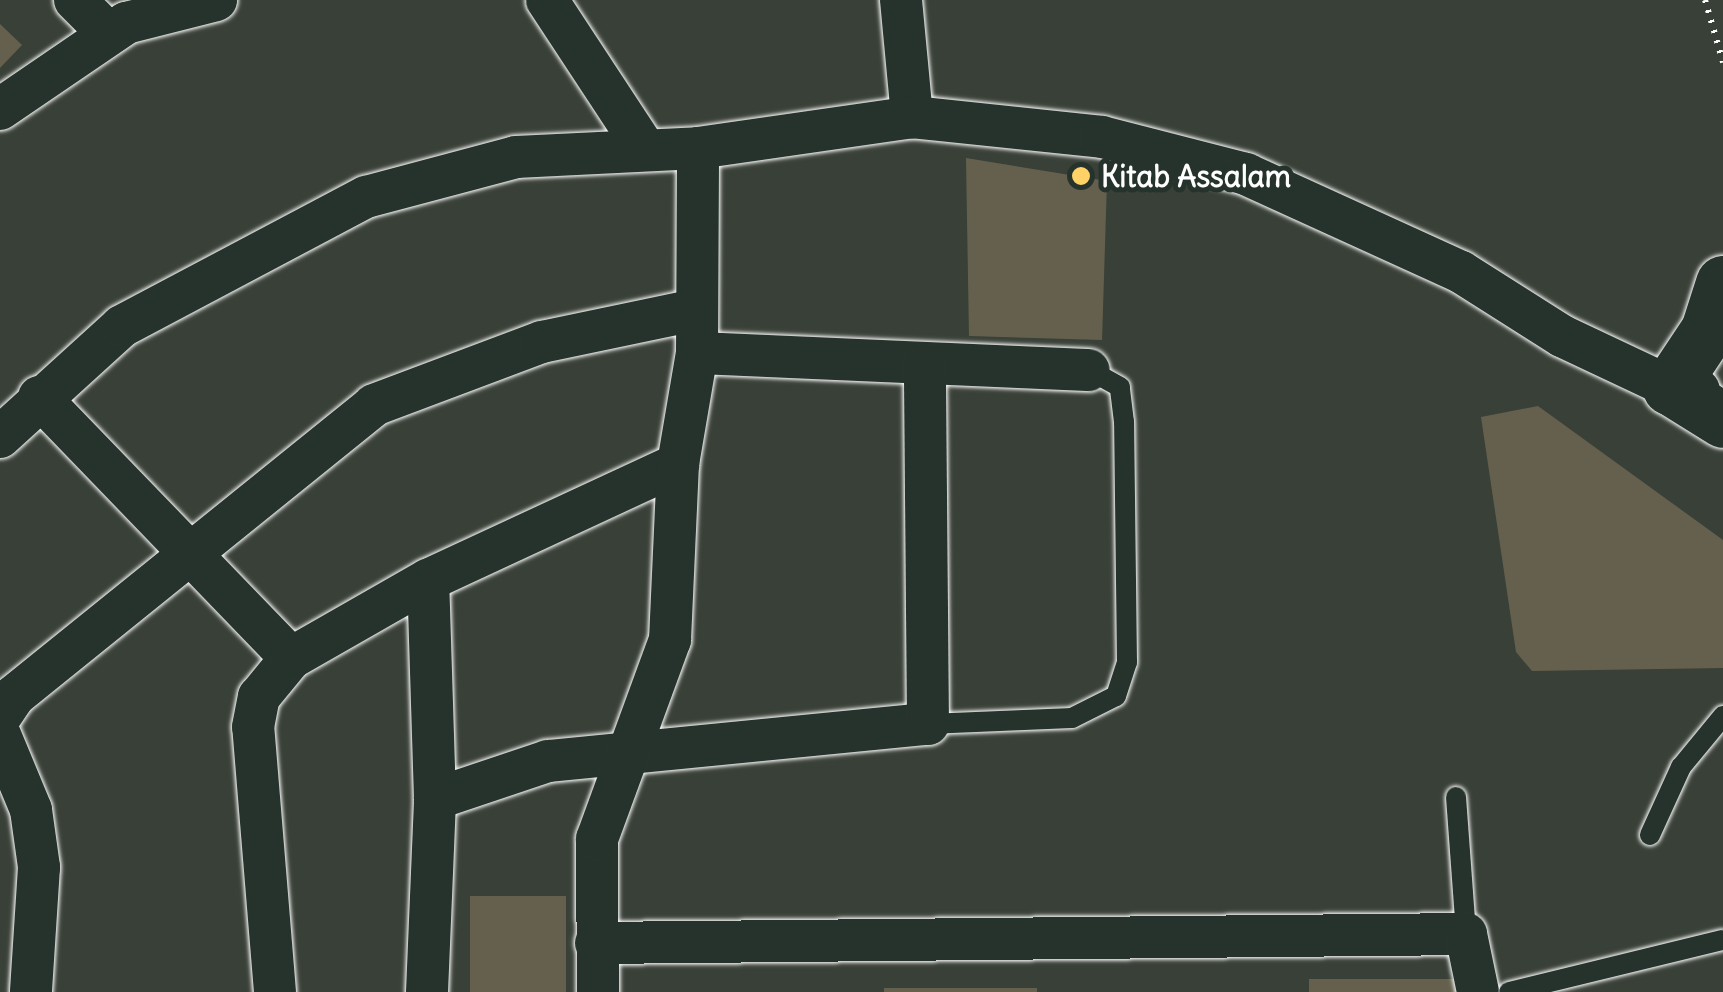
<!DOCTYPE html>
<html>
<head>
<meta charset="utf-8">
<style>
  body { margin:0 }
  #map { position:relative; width:1723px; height:992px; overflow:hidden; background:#394037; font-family:Delius,sans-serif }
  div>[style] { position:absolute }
  .building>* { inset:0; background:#65604e; transform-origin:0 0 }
  .path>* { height:6px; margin-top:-3px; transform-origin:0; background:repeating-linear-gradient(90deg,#fff 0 2.5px,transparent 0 10.5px) }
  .roads { filter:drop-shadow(0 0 2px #fff) drop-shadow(0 0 2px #fff) }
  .lane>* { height:20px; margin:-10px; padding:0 10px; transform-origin:10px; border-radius:10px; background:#26332d }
  .street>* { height:42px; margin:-21px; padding:0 21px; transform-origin:21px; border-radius:21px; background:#26332d }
  .highway>* { height:55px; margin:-27.5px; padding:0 27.5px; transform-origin:27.5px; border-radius:27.5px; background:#26332d }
  .dots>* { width:28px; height:28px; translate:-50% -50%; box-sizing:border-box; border:5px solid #26332d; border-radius:50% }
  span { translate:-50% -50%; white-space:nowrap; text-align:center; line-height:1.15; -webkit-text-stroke:10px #26332d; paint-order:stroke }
  .poi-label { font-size:30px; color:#fff; font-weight:700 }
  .left { translate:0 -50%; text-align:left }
</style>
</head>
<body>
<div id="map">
  <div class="building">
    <i style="clip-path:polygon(0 24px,22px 45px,0 68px)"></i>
    <i style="clip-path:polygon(966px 158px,1107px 181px,1102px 340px,969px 336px)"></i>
    <i style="clip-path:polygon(1538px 406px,1723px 540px,1723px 668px,1532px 671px,1516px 652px,1481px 417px)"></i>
    <i style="left:470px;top:896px;width:96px;height:96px"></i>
    <i style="left:1309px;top:979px;width:151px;height:13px"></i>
    <i style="left:884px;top:988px;width:153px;height:4px"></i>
  </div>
  <div class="path">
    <i style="left:1705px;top:0;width:65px;rotate:73.8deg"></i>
  </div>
  <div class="roads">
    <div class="lane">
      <i style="left:928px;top:724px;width:144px;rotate:-2.4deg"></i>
      <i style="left:1072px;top:718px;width:49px;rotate:-26.6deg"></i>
      <i style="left:1116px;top:696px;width:36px;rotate:-72deg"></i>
      <i style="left:1127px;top:662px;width:240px;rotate:-90.7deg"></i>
      <i style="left:1124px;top:422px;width:35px;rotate:-97deg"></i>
      <i style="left:1120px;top:387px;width:35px;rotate:-151deg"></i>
      <i style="left:1456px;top:797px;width:137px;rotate:85.8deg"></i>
      <i style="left:1650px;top:835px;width:75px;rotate:-65.5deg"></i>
      <i style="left:1681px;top:767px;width:66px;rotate:-50.5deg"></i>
      <i style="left:1509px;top:992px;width:220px;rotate:-13.7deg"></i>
    </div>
    <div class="street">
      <i style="left:75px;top:0;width:48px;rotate:45deg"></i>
      <i style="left:547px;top:0;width:178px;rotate:56.7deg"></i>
      <i style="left:901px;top:0;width:118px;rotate:84.6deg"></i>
      <i style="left:0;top:109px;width:153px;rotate:-34.3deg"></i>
      <i style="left:126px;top:23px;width:93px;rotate:-14.3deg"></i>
      <i style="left:697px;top:353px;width:392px;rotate:2.5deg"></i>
      <i style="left:39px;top:397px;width:363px;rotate:46deg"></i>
      <i style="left:0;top:437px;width:165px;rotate:-42.3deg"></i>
      <i style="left:122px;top:326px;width:276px;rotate:-27.9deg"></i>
      <i style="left:366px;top:197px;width:155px;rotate:-14.9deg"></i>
      <i style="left:516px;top:157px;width:182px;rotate:-2.8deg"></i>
      <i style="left:698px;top:148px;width:216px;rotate:-8.2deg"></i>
      <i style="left:912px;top:117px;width:191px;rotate:6deg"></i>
      <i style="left:1102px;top:137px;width:149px;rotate:14.4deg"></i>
      <i style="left:1246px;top:174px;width:236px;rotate:24.5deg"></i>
      <i style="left:1461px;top:272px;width:120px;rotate:32.4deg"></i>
      <i style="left:1562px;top:336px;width:119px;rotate:25.3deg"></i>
      <i style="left:1670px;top:387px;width:29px;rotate:6deg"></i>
      <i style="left:0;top:717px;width:25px;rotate:-56deg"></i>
      <i style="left:14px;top:696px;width:463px;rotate:-38.9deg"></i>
      <i style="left:374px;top:405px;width:179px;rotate:-20.6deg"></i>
      <i style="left:542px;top:342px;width:156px;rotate:-11.8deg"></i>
      <i style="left:0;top:735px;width:81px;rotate:67.5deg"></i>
      <i style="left:31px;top:810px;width:58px;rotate:82deg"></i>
      <i style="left:39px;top:867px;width:125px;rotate:93.7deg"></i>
      <i style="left:435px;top:799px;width:119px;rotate:-18.6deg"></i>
      <i style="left:548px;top:761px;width:382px;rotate:-5.6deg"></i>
      <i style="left:928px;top:724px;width:358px;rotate:-90.5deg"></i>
      <i style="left:596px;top:943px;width:870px;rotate:-0.59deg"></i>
      <i style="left:1466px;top:934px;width:59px;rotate:78.3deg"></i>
      <i style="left:275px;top:992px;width:266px;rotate:-94.7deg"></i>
      <i style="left:253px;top:727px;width:31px;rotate:-79deg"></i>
      <i style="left:259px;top:697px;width:50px;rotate:-50.6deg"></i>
      <i style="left:291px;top:658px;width:158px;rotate:-29.7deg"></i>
      <i style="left:428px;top:580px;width:276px;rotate:-24.9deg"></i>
      <i style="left:427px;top:992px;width:193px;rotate:-87.6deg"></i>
      <i style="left:435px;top:799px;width:219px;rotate:-91.8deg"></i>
      <i style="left:598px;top:992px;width:153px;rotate:-90.4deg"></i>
      <i style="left:597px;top:839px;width:212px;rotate:-69.9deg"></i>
      <i style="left:670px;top:640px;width:176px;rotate:-87.4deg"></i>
      <i style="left:678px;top:464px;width:113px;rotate:-80.3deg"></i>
      <i style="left:697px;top:353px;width:205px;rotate:-89.7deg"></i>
    </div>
    <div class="highway">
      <i style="left:1723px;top:283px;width:49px;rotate:107.7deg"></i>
      <i style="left:1708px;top:330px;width:69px;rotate:123.7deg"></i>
      <i style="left:1670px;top:387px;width:62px;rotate:31.9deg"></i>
    </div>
  </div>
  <div class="dots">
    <i style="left:1081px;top:176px;background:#ffd166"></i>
  </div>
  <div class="poi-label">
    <span class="left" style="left:1101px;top:176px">Kitab Assalam</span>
  </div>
</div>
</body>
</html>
